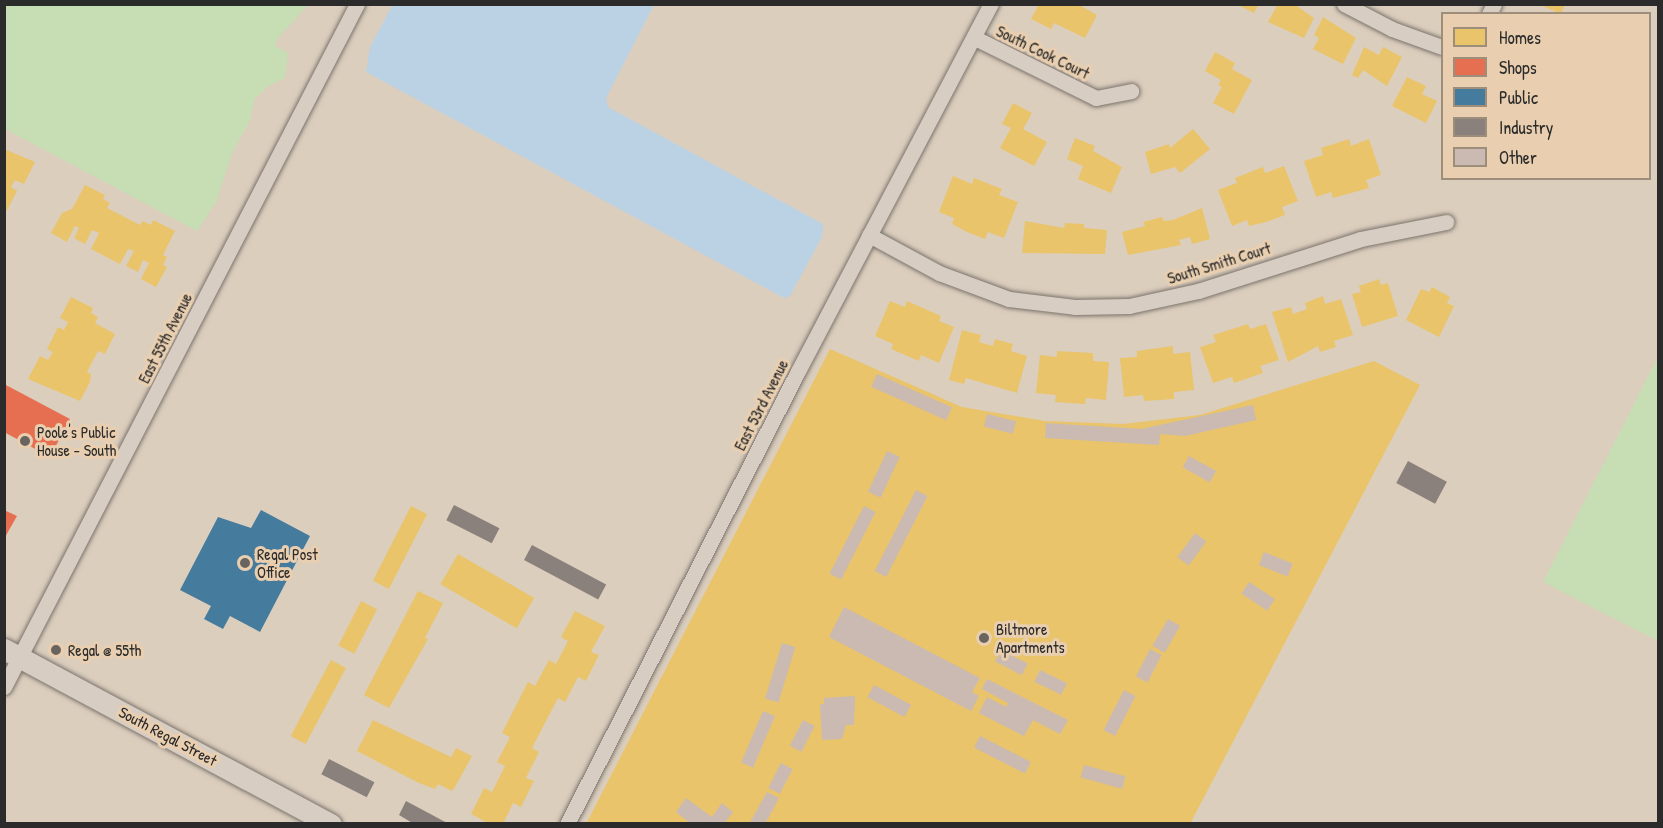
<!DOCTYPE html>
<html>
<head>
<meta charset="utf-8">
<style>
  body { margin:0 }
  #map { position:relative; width:1663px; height:828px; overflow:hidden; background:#dccebd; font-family:"Patrick Hand",sans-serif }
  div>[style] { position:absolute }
  .green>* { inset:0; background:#c7ddb3 }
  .water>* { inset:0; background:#bbd2e5 }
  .homes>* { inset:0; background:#e9c46a; transform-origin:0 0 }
  .shops>* { inset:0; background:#e76f51 }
  .public>* { inset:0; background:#457b9d }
  .industry>* { inset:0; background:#8a817c; transform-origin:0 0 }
  .building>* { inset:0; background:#cabab2; transform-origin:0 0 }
  .roads { filter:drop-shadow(0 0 2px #7b746d) drop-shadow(0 0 2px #7b746d) }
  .minor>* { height:15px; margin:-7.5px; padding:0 7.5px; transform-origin:7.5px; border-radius:7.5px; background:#d7cdc2 }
  .secondary>* { height:21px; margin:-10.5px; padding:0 10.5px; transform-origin:10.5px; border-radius:10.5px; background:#d7cdc2 }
  .dots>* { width:16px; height:16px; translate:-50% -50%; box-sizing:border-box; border:3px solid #e9cfb0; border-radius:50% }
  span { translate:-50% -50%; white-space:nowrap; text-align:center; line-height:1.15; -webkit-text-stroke:6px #e9cfb0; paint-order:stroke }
  .street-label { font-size:16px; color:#2b2b2b }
  .poi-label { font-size:16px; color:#2b2b2b }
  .left { translate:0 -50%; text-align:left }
  .frame { position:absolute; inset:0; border:6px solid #2b2b2b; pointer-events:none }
  .legend { position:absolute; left:1441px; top:12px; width:210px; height:168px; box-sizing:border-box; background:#e9cfb0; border:2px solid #9d8d7b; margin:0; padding:8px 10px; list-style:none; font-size:18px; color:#2b2b2b }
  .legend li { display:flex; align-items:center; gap:12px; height:30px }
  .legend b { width:30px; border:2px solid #9d8d7b }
</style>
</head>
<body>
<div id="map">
  <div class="green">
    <i style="clip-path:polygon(4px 5px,5px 4px,308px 5px,278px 38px,275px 46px,288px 53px,285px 78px,268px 86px,254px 100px,250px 121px,233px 151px,216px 202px,197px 231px,5px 129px)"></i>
    <i style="clip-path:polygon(1658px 357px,1658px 641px,1543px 582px)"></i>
  </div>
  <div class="water">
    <i style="clip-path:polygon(393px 4px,654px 5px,606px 98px,608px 107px,823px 224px,822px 237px,790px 296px,784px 298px,366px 72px,370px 47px)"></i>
  </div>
  <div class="homes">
    <i style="clip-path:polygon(1039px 4px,1077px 4px,1097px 15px,1085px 38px,1054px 23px,1051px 29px,1031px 19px)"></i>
    <i style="clip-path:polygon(1236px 4px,1259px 4px,1254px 13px)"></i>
    <i style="clip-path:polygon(1278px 4px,1294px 4px,1314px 18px,1304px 38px,1268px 22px)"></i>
    <i style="clip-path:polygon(1538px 4px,1565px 4px,1561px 14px)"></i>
    <i style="clip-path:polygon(1323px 17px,1356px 38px,1343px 64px,1313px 49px,1319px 38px,1314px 35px)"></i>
    <i style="clip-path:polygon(1364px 47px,1379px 55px,1383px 47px,1402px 57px,1387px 86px,1363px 70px,1358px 78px,1352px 75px)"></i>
    <i style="clip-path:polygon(1215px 52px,1235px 63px,1232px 69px,1252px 80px,1234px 114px,1213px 103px,1222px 87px,1218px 85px,1221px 80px,1205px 71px)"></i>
    <i style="clip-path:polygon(1407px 77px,1426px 86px,1422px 94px,1437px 101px,1426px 123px,1392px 106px)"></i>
    <i style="clip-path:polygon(1013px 103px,1032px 113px,1023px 129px,1047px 142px,1034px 166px,1000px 148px,1011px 128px,1002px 124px)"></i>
    <i style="clip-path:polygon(1193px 129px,1210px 149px,1180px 173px,1175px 167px,1151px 174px,1145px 152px,1169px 144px,1170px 148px)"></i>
    <i style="clip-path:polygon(1075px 138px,1095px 146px,1093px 151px,1122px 167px,1111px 193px,1078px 179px,1083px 166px,1067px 159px)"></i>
    <i style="clip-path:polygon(1349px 139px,1351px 146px,1369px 139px,1381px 175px,1366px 180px,1369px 188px,1333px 198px,1331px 192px,1316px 197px,1304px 161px,1323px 155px,1321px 148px)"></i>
    <i style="clip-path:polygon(4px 149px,35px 162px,24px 184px,15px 180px,11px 187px,17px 191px,4px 216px)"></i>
    <i style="clip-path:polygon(1284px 166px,1298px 201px,1282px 207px,1285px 215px,1266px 222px,1249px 226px,1247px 220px,1232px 226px,1218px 190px,1237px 183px,1235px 178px,1263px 167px,1265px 173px)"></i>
    <i style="clip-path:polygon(953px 176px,972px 184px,974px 178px,1002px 189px,999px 195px,1018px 202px,1004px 238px,988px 232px,985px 239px,967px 232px,952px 224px,954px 218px,939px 212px)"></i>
    <i style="clip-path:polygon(85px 185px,105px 195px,103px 199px,110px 203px,107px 208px,140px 225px,143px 221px,151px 225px,153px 220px,175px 231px,163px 255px,167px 257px,163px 265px,167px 267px,156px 287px,141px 279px,149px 263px,143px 260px,138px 272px,126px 266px,134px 251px,128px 249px,120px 264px,91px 249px,99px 233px,92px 230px,85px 244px,74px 238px,79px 228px,75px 226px,67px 242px,51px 233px,62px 213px,72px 209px)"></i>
    <i style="clip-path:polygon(1202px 208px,1210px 239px,1192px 244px,1190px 237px,1179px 240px,1181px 245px,1128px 255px,1122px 232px,1145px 226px,1143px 222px,1162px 217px,1164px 221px,1173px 220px)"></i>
    <i style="clip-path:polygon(1025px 221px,1064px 228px,1065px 223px,1084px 224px,1084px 228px,1107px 230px,1105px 254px,1022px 253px)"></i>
    <i style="clip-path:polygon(1379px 279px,1381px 285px,1388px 283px,1398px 316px,1362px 327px,1352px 294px,1361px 292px,1359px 286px)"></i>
    <i style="clip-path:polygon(1432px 287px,1450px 297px,1447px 303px,1454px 306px,1439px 337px,1406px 320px,1421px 289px,1429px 292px)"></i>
    <i style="clip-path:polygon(1323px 296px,1325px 304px,1341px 299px,1353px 335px,1334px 341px,1336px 347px,1320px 352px,1318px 346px,1288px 362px,1272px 312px,1291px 307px,1293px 314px,1307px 309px,1305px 303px)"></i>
    <i style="clip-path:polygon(71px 297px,93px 308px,91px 313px,98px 317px,95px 323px,115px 334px,105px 354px,98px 351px,87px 372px,91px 374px,90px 382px,80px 401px,28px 379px,40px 356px,48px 360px,53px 352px,47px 349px,58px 327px,64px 330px,68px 322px,60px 318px)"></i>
    <i style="clip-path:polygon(890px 301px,905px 307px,907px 301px,941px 316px,939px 321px,954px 327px,939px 363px,921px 355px,919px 361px,891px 349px,893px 344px,875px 336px)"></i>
    <i style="clip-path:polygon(1248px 324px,1250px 329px,1266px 324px,1279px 360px,1260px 366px,1263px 373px,1234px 383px,1232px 377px,1213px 383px,1200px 347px,1216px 342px,1213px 335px)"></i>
    <i style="clip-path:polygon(962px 330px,981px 335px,979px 342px,993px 346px,995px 339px,1013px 344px,1011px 351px,1027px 356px,1017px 393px,966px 378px,964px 384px,949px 380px)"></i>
    <i style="clip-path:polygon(1173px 346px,1173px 354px,1190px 352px,1194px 390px,1174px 392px,1174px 399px,1144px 401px,1143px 395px,1124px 397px,1120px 358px,1137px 357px,1137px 351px)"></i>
    <i style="clip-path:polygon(830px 349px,962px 407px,1045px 421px,1123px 424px,1200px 415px,1374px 361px,1420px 385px,1190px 824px,586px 824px)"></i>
    <i style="clip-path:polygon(1057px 351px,1093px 353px,1093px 361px,1109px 362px,1106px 400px,1086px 398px,1085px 404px,1055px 402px,1056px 395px,1036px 393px,1040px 355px,1057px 357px)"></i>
    <i style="left:411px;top:506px;width:18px;height:84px;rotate:27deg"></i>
    <i style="left:458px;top:554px;width:88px;height:35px;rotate:30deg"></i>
    <i style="clip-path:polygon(418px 591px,443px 603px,425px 638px,428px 639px,389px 708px,364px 695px)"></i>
    <i style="left:361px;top:601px;width:18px;height:50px;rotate:27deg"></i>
    <i style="clip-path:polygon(575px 611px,605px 626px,591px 652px,599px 655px,586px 681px,578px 677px,565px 702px,558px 698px,532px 748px,539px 752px,526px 778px,534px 781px,521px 807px,513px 803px,503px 824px,490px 824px,471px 814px,484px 788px,492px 792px,505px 766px,497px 762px,510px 737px,502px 733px,528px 682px,535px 686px,549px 660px,556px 664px,568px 641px,561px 637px)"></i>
    <i style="left:331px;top:660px;width:17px;height:86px;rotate:28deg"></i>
    <i style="clip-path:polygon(373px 720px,451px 757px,456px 748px,472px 756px,455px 787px,452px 791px,438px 784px,435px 789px,419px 783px,357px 751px)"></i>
  </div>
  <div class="shops">
    <i style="clip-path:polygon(4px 384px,70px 419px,50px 457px,4px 432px)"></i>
    <i style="clip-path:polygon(4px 510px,17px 516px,4px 539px)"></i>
  </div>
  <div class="public">
    <i style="clip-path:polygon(261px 510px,310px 536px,260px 632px,230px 616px,223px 629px,204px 619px,211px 606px,180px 590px,218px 517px,251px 528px)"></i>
  </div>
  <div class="industry">
    <i style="left:1408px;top:461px;width:44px;height:25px;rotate:28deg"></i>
    <i style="left:454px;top:505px;width:51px;height:17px;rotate:27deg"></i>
    <i style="left:532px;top:545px;width:84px;height:17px;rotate:28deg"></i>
    <i style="left:329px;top:759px;width:51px;height:17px;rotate:27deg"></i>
    <i style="clip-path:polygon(406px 801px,449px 824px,414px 824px,399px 815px)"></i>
  </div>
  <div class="building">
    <i style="left:877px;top:374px;width:82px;height:14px;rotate:24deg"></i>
    <i style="clip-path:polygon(1253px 405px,1256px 420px,1185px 436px,1160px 434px,1159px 445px,1045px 438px,1046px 423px,1141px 429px)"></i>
    <i style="left:987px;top:414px;width:30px;height:13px;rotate:14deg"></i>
    <i style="left:887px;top:451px;width:14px;height:45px;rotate:25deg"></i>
    <i style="left:1189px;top:456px;width:31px;height:13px;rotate:29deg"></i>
    <i style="left:916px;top:490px;width:13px;height:91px;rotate:27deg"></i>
    <i style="left:864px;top:506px;width:13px;height:76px;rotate:27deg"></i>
    <i style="left:1195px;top:533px;width:14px;height:30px;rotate:36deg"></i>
    <i style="left:1264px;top:552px;width:31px;height:14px;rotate:22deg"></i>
    <i style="left:1249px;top:582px;width:31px;height:14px;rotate:33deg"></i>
    <i style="clip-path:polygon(844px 607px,980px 678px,972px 692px,979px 696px,971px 711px,829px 637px)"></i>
    <i style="left:1168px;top:619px;width:14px;height:31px;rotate:30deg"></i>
    <i style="left:782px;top:643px;width:14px;height:58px;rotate:17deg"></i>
    <i style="left:1150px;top:649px;width:13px;height:31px;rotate:27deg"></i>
    <i style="left:1001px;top:650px;width:30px;height:13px;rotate:27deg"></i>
    <i style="left:1040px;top:670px;width:30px;height:13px;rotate:26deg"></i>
    <i style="clip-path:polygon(987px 679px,1068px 720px,1060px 734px,1033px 720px,1024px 736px,979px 713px,987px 697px,1006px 707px,1008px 703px,982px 689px)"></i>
    <i style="left:874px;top:685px;width:42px;height:14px;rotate:28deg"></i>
    <i style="left:1124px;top:690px;width:13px;height:45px;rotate:27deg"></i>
    <i style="clip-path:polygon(855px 696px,854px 725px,846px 725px,842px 739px,822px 740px,820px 704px,824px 704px,824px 698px)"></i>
    <i style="left:763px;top:711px;width:13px;height:56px;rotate:23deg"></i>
    <i style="left:803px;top:720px;width:13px;height:29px;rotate:27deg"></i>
    <i style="left:980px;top:736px;width:57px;height:13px;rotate:27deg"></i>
    <i style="left:781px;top:763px;width:13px;height:28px;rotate:27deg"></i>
    <i style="left:1084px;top:765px;width:43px;height:13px;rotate:15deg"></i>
    <i style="clip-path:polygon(767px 792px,779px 798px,765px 824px,749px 824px)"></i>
    <i style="clip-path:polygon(686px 798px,712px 817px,722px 803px,733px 812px,724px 824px,691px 824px,676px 812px)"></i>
  </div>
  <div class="roads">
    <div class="minor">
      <i style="left:1344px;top:4px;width:54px;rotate:27.5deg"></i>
      <i style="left:1392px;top:29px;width:53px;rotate:19.8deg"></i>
      <i style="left:1489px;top:14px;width:11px;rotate:-63deg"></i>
      <i style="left:975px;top:38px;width:135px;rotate:26.4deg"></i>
      <i style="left:1096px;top:98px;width:36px;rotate:-11deg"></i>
      <i style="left:869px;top:235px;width:80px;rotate:28.5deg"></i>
      <i style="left:939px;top:273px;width:75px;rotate:20.4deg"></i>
      <i style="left:1009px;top:299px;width:66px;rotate:6.9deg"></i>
      <i style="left:1075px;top:307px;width:54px;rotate:-1.1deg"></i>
      <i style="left:1129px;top:306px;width:71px;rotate:-12.3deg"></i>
      <i style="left:1198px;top:291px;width:171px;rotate:-17.7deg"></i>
      <i style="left:1361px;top:239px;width:87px;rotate:-11.3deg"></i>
      <i style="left:4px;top:687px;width:769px;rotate:-62.67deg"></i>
      <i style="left:567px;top:824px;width:508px;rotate:-62.98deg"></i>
      <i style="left:798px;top:371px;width:415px;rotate:-62.3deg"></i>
    </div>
    <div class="secondary">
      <i style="left:4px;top:649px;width:371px;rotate:28.2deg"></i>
    </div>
  </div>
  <div class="dots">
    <i style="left:25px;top:441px;background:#69645e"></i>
    <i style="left:245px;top:563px;background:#69645e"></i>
    <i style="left:984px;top:638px;background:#69645e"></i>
    <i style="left:56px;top:650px;background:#69645e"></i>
  </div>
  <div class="street-label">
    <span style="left:1043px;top:52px;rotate:26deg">South Cook Court</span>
    <span style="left:1219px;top:263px;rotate:-17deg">South Smith Court</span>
    <span style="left:165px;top:338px;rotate:-63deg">East 55th Avenue</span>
    <span style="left:761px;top:405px;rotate:-63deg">East 53rd Avenue</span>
    <span style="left:168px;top:736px;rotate:28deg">South Regal Street</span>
  </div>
  <div class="poi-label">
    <span class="left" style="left:37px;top:441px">Poole's Public<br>House - South</span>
    <span class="left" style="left:257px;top:563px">Regal Post<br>Office</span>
    <span class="left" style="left:996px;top:638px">Biltmore<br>Apartments</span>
    <span class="left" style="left:68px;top:650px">Regal @ 55th</span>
  </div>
  <div class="frame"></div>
  <ul class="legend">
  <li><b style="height:16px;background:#e9c46a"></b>Homes</li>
  <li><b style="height:16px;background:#e76f51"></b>Shops</li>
  <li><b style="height:16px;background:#457b9d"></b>Public</li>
  <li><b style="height:16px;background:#8a817c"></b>Industry</li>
  <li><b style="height:16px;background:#cabab2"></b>Other</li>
  </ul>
</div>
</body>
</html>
